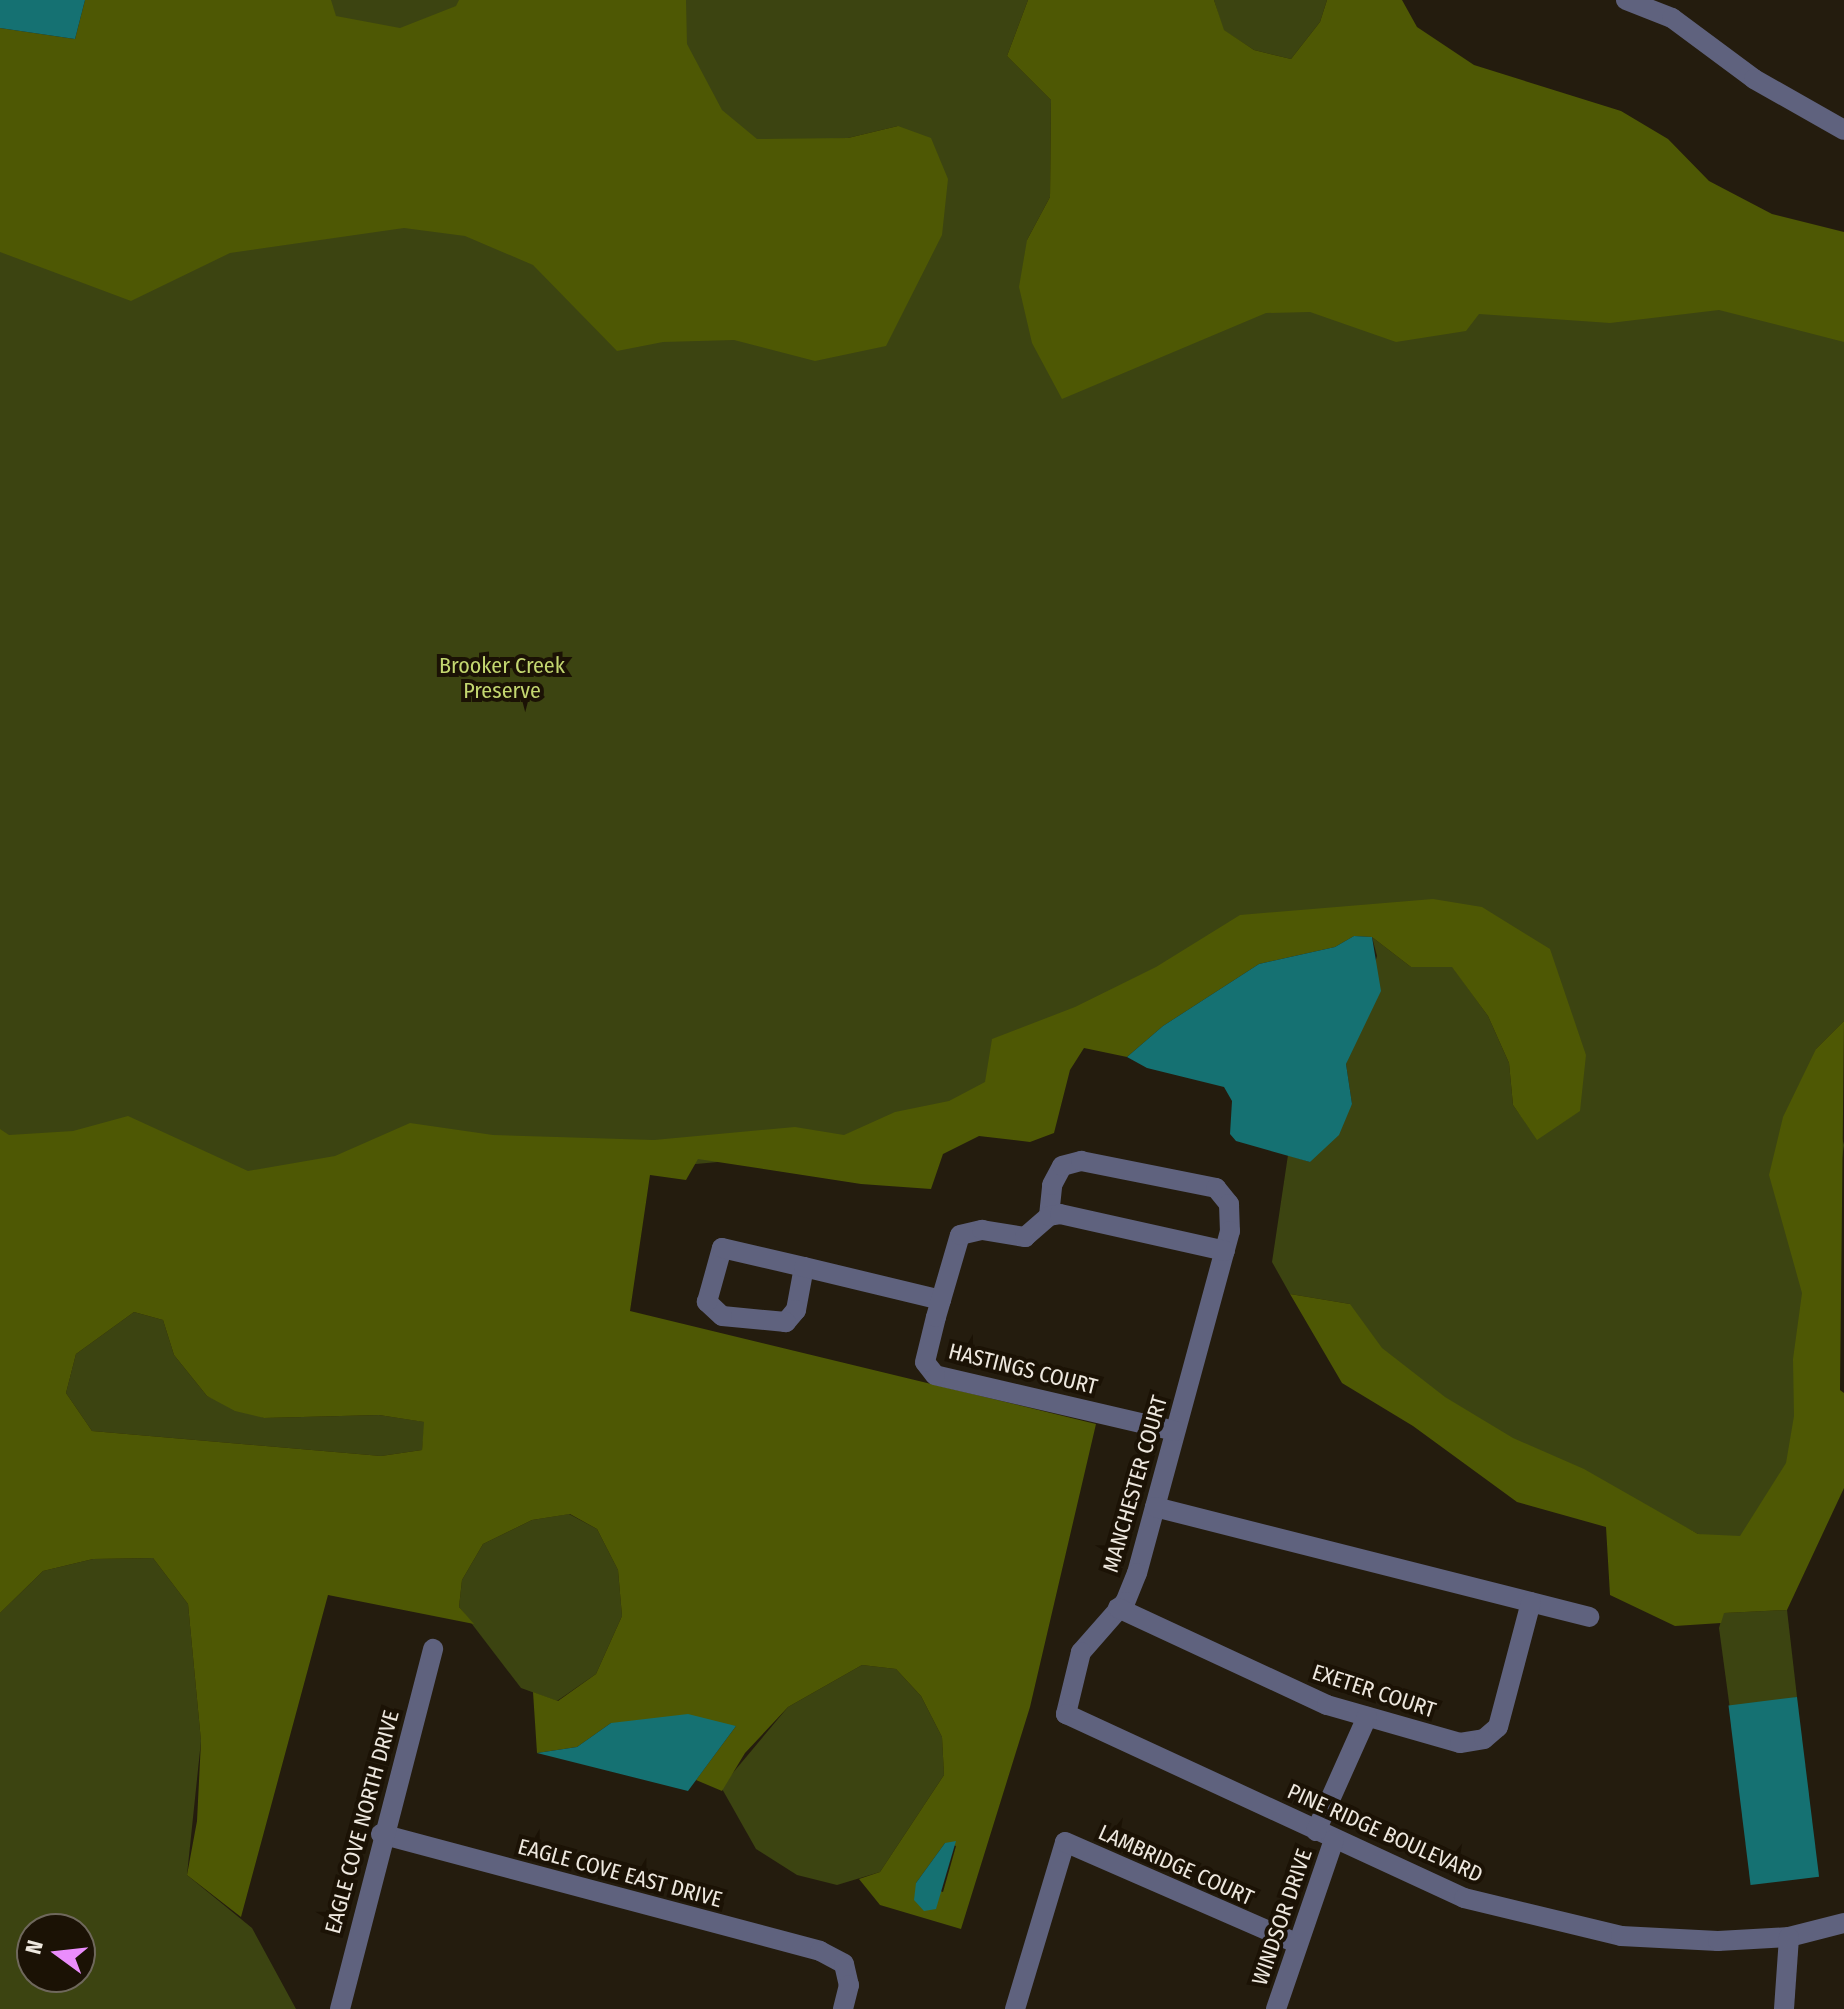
<!DOCTYPE html>
<html>
<head>
<meta charset="utf-8">
<style>
  body { margin:0 }
  #map { position:relative; width:1844px; height:2009px; overflow:hidden; background:#241c0e; font-family:"Fira Sans Condensed",sans-serif }
  div>[style] { position:absolute }
  .green>* { inset:0; background:#3c4411 }
  .forest>* { inset:0; background:#4e5804 }
  .water>* { inset:0; background:#157172; transform-origin:0 0 }
  .minor>* { height:20px; margin:-10px; padding:0 10px; transform-origin:10px; border-radius:10px; background:#5f627e }
  span { translate:-50% -50%; white-space:nowrap; text-align:center; line-height:1.15; -webkit-text-stroke:8px #1b1205; paint-order:stroke }
  .park-label { font-size:22px; color:#c4d770 }
  .street-label { font-size:22px; color:#eee8df }
  .north { position:absolute; left:16px; top:1913px; width:80px; height:80px; box-sizing:border-box; background:#1b1205; border:2px solid #6f685c; border-radius:50%; rotate:285deg; font-size:22px; font-weight:700; line-height:32px; text-align:center; color:#eee8df }
  .north::after { content:''; display:block; margin:auto; width:28px; height:36px; background:#ea8dfc; clip-path:polygon(50% 0,100% 100%,50% 72%,0 100%) }
</style>
</head>
<body>
<div id="map">
  <div class="green">
    <i style="clip-path:polygon(evenodd,98px 0,1028px 0,1007px 56px,1051px 100px,1050px 197px,1027px 240px,1844px 266px,1844px 1021px,1816px 1049px,1844px 1145px,1782px 1553px,1698px 1534px,1677px 1523px,1544px 1484px,1350px 1328px,1350px 1304px,1290px 1294px,1272px 1262px,1288px 1155px,1310px 1162px,1352px 1104px,1346px 1064px,1377px 956px,1372px 937px,1411px 967px,1452px 966px,1488px 1016px,1509px 1063px,1513px 1105px,1530px 1129px,1487px 911px,1266px 913px,944px 1116px,795px 1155px,142px 1215px,0 1214px,0 225px,98px 0,898px 126px,771px 252px,801px 141px,848px 138px,898px 126px)"></i>
    <i style="clip-path:polygon(1214px 0,1327px 0,1320px 22px,1291px 59px,1254px 50px,1223px 30px)"></i>
    <i style="clip-path:polygon(134px 1312px,163px 1320px,174px 1355px,207px 1396px,264px 1418px,379px 1415px,425px 1422px,422px 1450px,381px 1456px,92px 1431px,66px 1393px,76px 1354px)"></i>
    <i style="clip-path:polygon(569px 1514px,597px 1529px,618px 1570px,622px 1616px,596px 1674px,557px 1701px,521px 1688px,459px 1607px,462px 1580px,483px 1544px,532px 1520px)"></i>
    <i style="clip-path:polygon(evenodd,153px 1558px,188px 1604px,201px 1741px,187px 1875px,252px 1928px,296px 2009px,0 2009px,0 1613px,43px 1571px,93px 1559px,153px 1558px,32px 1929px,80px 1929px,80px 1977px,32px 1977px,32px 1929px)"></i>
    <i style="clip-path:polygon(1787px 1610px,1797px 1697px,1731px 1717px,1719px 1628px,1723px 1613px)"></i>
    <i style="clip-path:polygon(862px 1665px,896px 1669px,921px 1696px,942px 1737px,944px 1775px,880px 1872px,837px 1885px,797px 1875px,756px 1849px,721px 1787px,788px 1707px)"></i>
  </div>
  <div class="forest">
    <i style="clip-path:polygon(85px 0,331px 0,336px 16px,400px 28px,456px 6px,459px 0,686px 0,687px 44px,722px 110px,757px 139px,848px 138px,898px 126px,931px 138px,948px 179px,942px 235px,886px 346px,815px 361px,734px 340px,663px 342px,617px 351px,533px 265px,465px 236px,404px 228px,230px 253px,131px 301px,0 252px,0 28px,75px 39px)"></i>
    <i style="clip-path:polygon(1028px 0,1214px 0,1224px 30px,1254px 50px,1291px 59px,1320px 22px,1327px 0,1402px 0,1417px 27px,1474px 65px,1621px 111px,1668px 139px,1709px 181px,1772px 214px,1844px 232px,1844px 342px,1719px 310px,1610px 323px,1479px 314px,1466px 331px,1396px 342px,1310px 312px,1266px 313px,1062px 399px,1032px 343px,1019px 287px,1027px 240px,1050px 197px,1051px 100px,1007px 56px)"></i>
    <i style="clip-path:polygon(evenodd,1433px 899px,1482px 907px,1550px 949px,1586px 1055px,1580px 1111px,1537px 1140px,1513px 1105px,1509px 1063px,1488px 1016px,1452px 967px,1411px 967px,1372px 937px,1354px 936px,1335px 947px,1259px 964px,1163px 1026px,1127px 1057px,1084px 1048px,1070px 1070px,1054px 1133px,1030px 1142px,979px 1136px,943px 1154px,931px 1189px,861px 1184px,698px 1159px,686px 1180px,650px 1175px,630px 1311px,1096px 1424px,1030px 1707px,961px 1929px,880px 1905px,859px 1879px,880px 1872px,944px 1775px,942px 1737px,921px 1696px,896px 1669px,862px 1665px,788px 1707px,745px 1753px,722px 1791px,696px 1780px,736px 1726px,611px 1723px,577px 1747px,537px 1753px,533px 1692px,558px 1701px,596px 1674px,622px 1616px,618px 1570px,597px 1529px,570px 1514px,532px 1520px,483px 1544px,462px 1580px,459px 1607px,474px 1624px,328px 1595px,241px 1917px,187px 1875px,197px 1821px,201px 1741px,188px 1604px,153px 1558px,93px 1559px,43px 1571px,0 1613px,0 1129px,9px 1135px,73px 1131px,128px 1116px,248px 1171px,335px 1156px,410px 1123px,493px 1135px,654px 1140px,795px 1127px,844px 1135px,895px 1112px,949px 1101px,985px 1082px,992px 1039px,1075px 1007px,1156px 967px,1240px 915px,1433px 899px,134px 1312px,163px 1320px,174px 1355px,207px 1396px,235px 1411px,264px 1418px,379px 1415px,424px 1422px,422px 1450px,381px 1456px,92px 1431px,66px 1393px,76px 1354px,134px 1312px,1433px 899px,945px 1843px,956px 1846px,943px 1892px,916px 1883px,945px 1843px)"></i>
    <i style="clip-path:polygon(1844px 1021px,1840px 1390px,1844px 1393px,1844px 1488px,1787px 1610px,1724px 1613px,1721px 1623px,1675px 1626px,1610px 1595px,1606px 1527px,1517px 1502px,1413px 1426px,1342px 1383px,1290px 1294px,1350px 1304px,1382px 1348px,1445px 1397px,1513px 1438px,1584px 1469px,1698px 1534px,1740px 1536px,1786px 1463px,1794px 1416px,1793px 1359px,1802px 1293px,1769px 1175px,1783px 1117px,1816px 1049px)"></i>
  </div>
  <div class="water">
    <i style="clip-path:polygon(0 0,85px 0,75px 39px,0 28px)"></i>
    <i style="clip-path:polygon(1354px 936px,1372px 937px,1381px 991px,1346px 1064px,1352px 1104px,1339px 1135px,1310px 1162px,1236px 1141px,1230px 1134px,1232px 1101px,1224px 1087px,1147px 1068px,1127px 1057px,1163px 1026px,1259px 964px,1335px 947px)"></i>
    <i style="left:1797px;top:1697px;width:181px;height:69px;rotate:83deg"></i>
    <i style="clip-path:polygon(688px 1714px,736px 1726px,688px 1791px,537px 1753px,577px 1747px,611px 1723px)"></i>
    <i style="clip-path:polygon(956px 1841px,936px 1909px,924px 1911px,914px 1900px,916px 1883px,945px 1843px)"></i>
  </div>
  <div class="minor">
    <i style="left:1626px;top:0;width:49px;rotate:21.4deg"></i>
    <i style="left:1672px;top:18px;width:102px;rotate:36.6deg"></i>
    <i style="left:1754px;top:79px;width:103px;rotate:29.5deg"></i>
    <i style="left:1049px;top:1216px;width:31px;rotate:-84deg"></i>
    <i style="left:1052px;top:1185px;width:21px;rotate:-62deg"></i>
    <i style="left:1062px;top:1166px;width:20px;rotate:-15deg"></i>
    <i style="left:1081px;top:1161px;width:138px;rotate:11.3deg"></i>
    <i style="left:1216px;top:1188px;width:21px;rotate:51deg"></i>
    <i style="left:1229px;top:1204px;width:27px;rotate:88deg"></i>
    <i style="left:1230px;top:1231px;width:354px;rotate:105.2deg"></i>
    <i style="left:1137px;top:1573px;width:31px;rotate:112deg"></i>
    <i style="left:1125px;top:1602px;width:67px;rotate:131.3deg"></i>
    <i style="left:1081px;top:1652px;width:64px;rotate:103.6deg"></i>
    <i style="left:1066px;top:1714px;width:438px;rotate:24.8deg"></i>
    <i style="left:1464px;top:1898px;width:162px;rotate:13.6deg"></i>
    <i style="left:1621px;top:1936px;width:97px;rotate:3deg"></i>
    <i style="left:1718px;top:1941px;width:71px;rotate:-3.2deg"></i>
    <i style="left:1789px;top:1937px;width:57px;rotate:-14.3deg"></i>
    <i style="left:804px;top:1267px;width:44px;rotate:100.5deg"></i>
    <i style="left:796px;top:1310px;width:16px;rotate:130deg"></i>
    <i style="left:786px;top:1322px;width:64px;rotate:-174.6deg"></i>
    <i style="left:722px;top:1316px;width:21px;rotate:-137deg"></i>
    <i style="left:707px;top:1302px;width:56px;rotate:-74.5deg"></i>
    <i style="left:722px;top:1248px;width:84px;rotate:13deg"></i>
    <i style="left:804px;top:1267px;width:141px;rotate:13.5deg"></i>
    <i style="left:1175px;top:1431px;width:246px;rotate:-166.9deg"></i>
    <i style="left:935px;top:1375px;width:16px;rotate:-128deg"></i>
    <i style="left:925px;top:1362px;width:46px;rotate:-76.3deg"></i>
    <i style="left:936px;top:1317px;width:85px;rotate:-73.7deg"></i>
    <i style="left:960px;top:1235px;width:23px;rotate:-13deg"></i>
    <i style="left:982px;top:1230px;width:44px;rotate:9.2deg"></i>
    <i style="left:1025px;top:1237px;width:32px;rotate:-41deg"></i>
    <i style="left:1049px;top:1216px;width:11px;rotate:-10deg"></i>
    <i style="left:1060px;top:1214px;width:169px;rotate:12.6deg"></i>
    <i style="left:1155px;top:1507px;width:448px;rotate:14.2deg"></i>
    <i style="left:1118px;top:1608px;width:230px;rotate:24.9deg"></i>
    <i style="left:1327px;top:1705px;width:138px;rotate:15.9deg"></i>
    <i style="left:1460px;top:1743px;width:24px;rotate:-9deg"></i>
    <i style="left:1484px;top:1739px;width:18px;rotate:-41deg"></i>
    <i style="left:1498px;top:1727px;width:129px;rotate:-75.2deg"></i>
    <i style="left:1316px;top:1831px;width:125px;rotate:-65.9deg"></i>
    <i style="left:381px;top:1834px;width:454px;rotate:14.9deg"></i>
    <i style="left:820px;top:1951px;width:27px;rotate:28deg"></i>
    <i style="left:844px;top:1964px;width:22px;rotate:77deg"></i>
    <i style="left:849px;top:1985px;width:25px;rotate:104deg"></i>
    <i style="left:340px;top:2009px;width:372px;rotate:-75.5deg"></i>
    <i style="left:1015px;top:2009px;width:174px;rotate:-73.3deg"></i>
    <i style="left:1065px;top:1842px;width:252px;rotate:23.6deg"></i>
    <i style="left:1276px;top:2009px;width:179px;rotate:-71.1deg"></i>
    <i style="left:1784px;top:2009px;width:72px;rotate:-86deg"></i>
  </div>
  <div class="park-label">
    <span style="left:502px;top:678px">Brooker Creek<br>Preserve</span>
  </div>
  <div class="street-label">
    <span style="left:1023px;top:1369px;rotate:14deg">HASTINGS COURT</span>
    <span style="left:1135px;top:1484px;rotate:-74deg">MANCHESTER COURT</span>
    <span style="left:1374px;top:1691px;rotate:18deg">EXETER COURT</span>
    <span style="left:362px;top:1822px;rotate:-75deg">EAGLE COVE NORTH DRIVE</span>
    <span style="left:1385px;top:1833px;rotate:24deg">PINE RIDGE BOULEVARD</span>
    <span style="left:1176px;top:1865px;rotate:24deg">LAMBRIDGE COURT</span>
    <span style="left:620px;top:1873px;rotate:15deg">EAGLE COVE EAST DRIVE</span>
    <span style="left:1282px;top:1917px;rotate:-71deg">WINDSOR DRIVE</span>
  </div>
  <div class="north">N</div>
</div>
</body>
</html>
